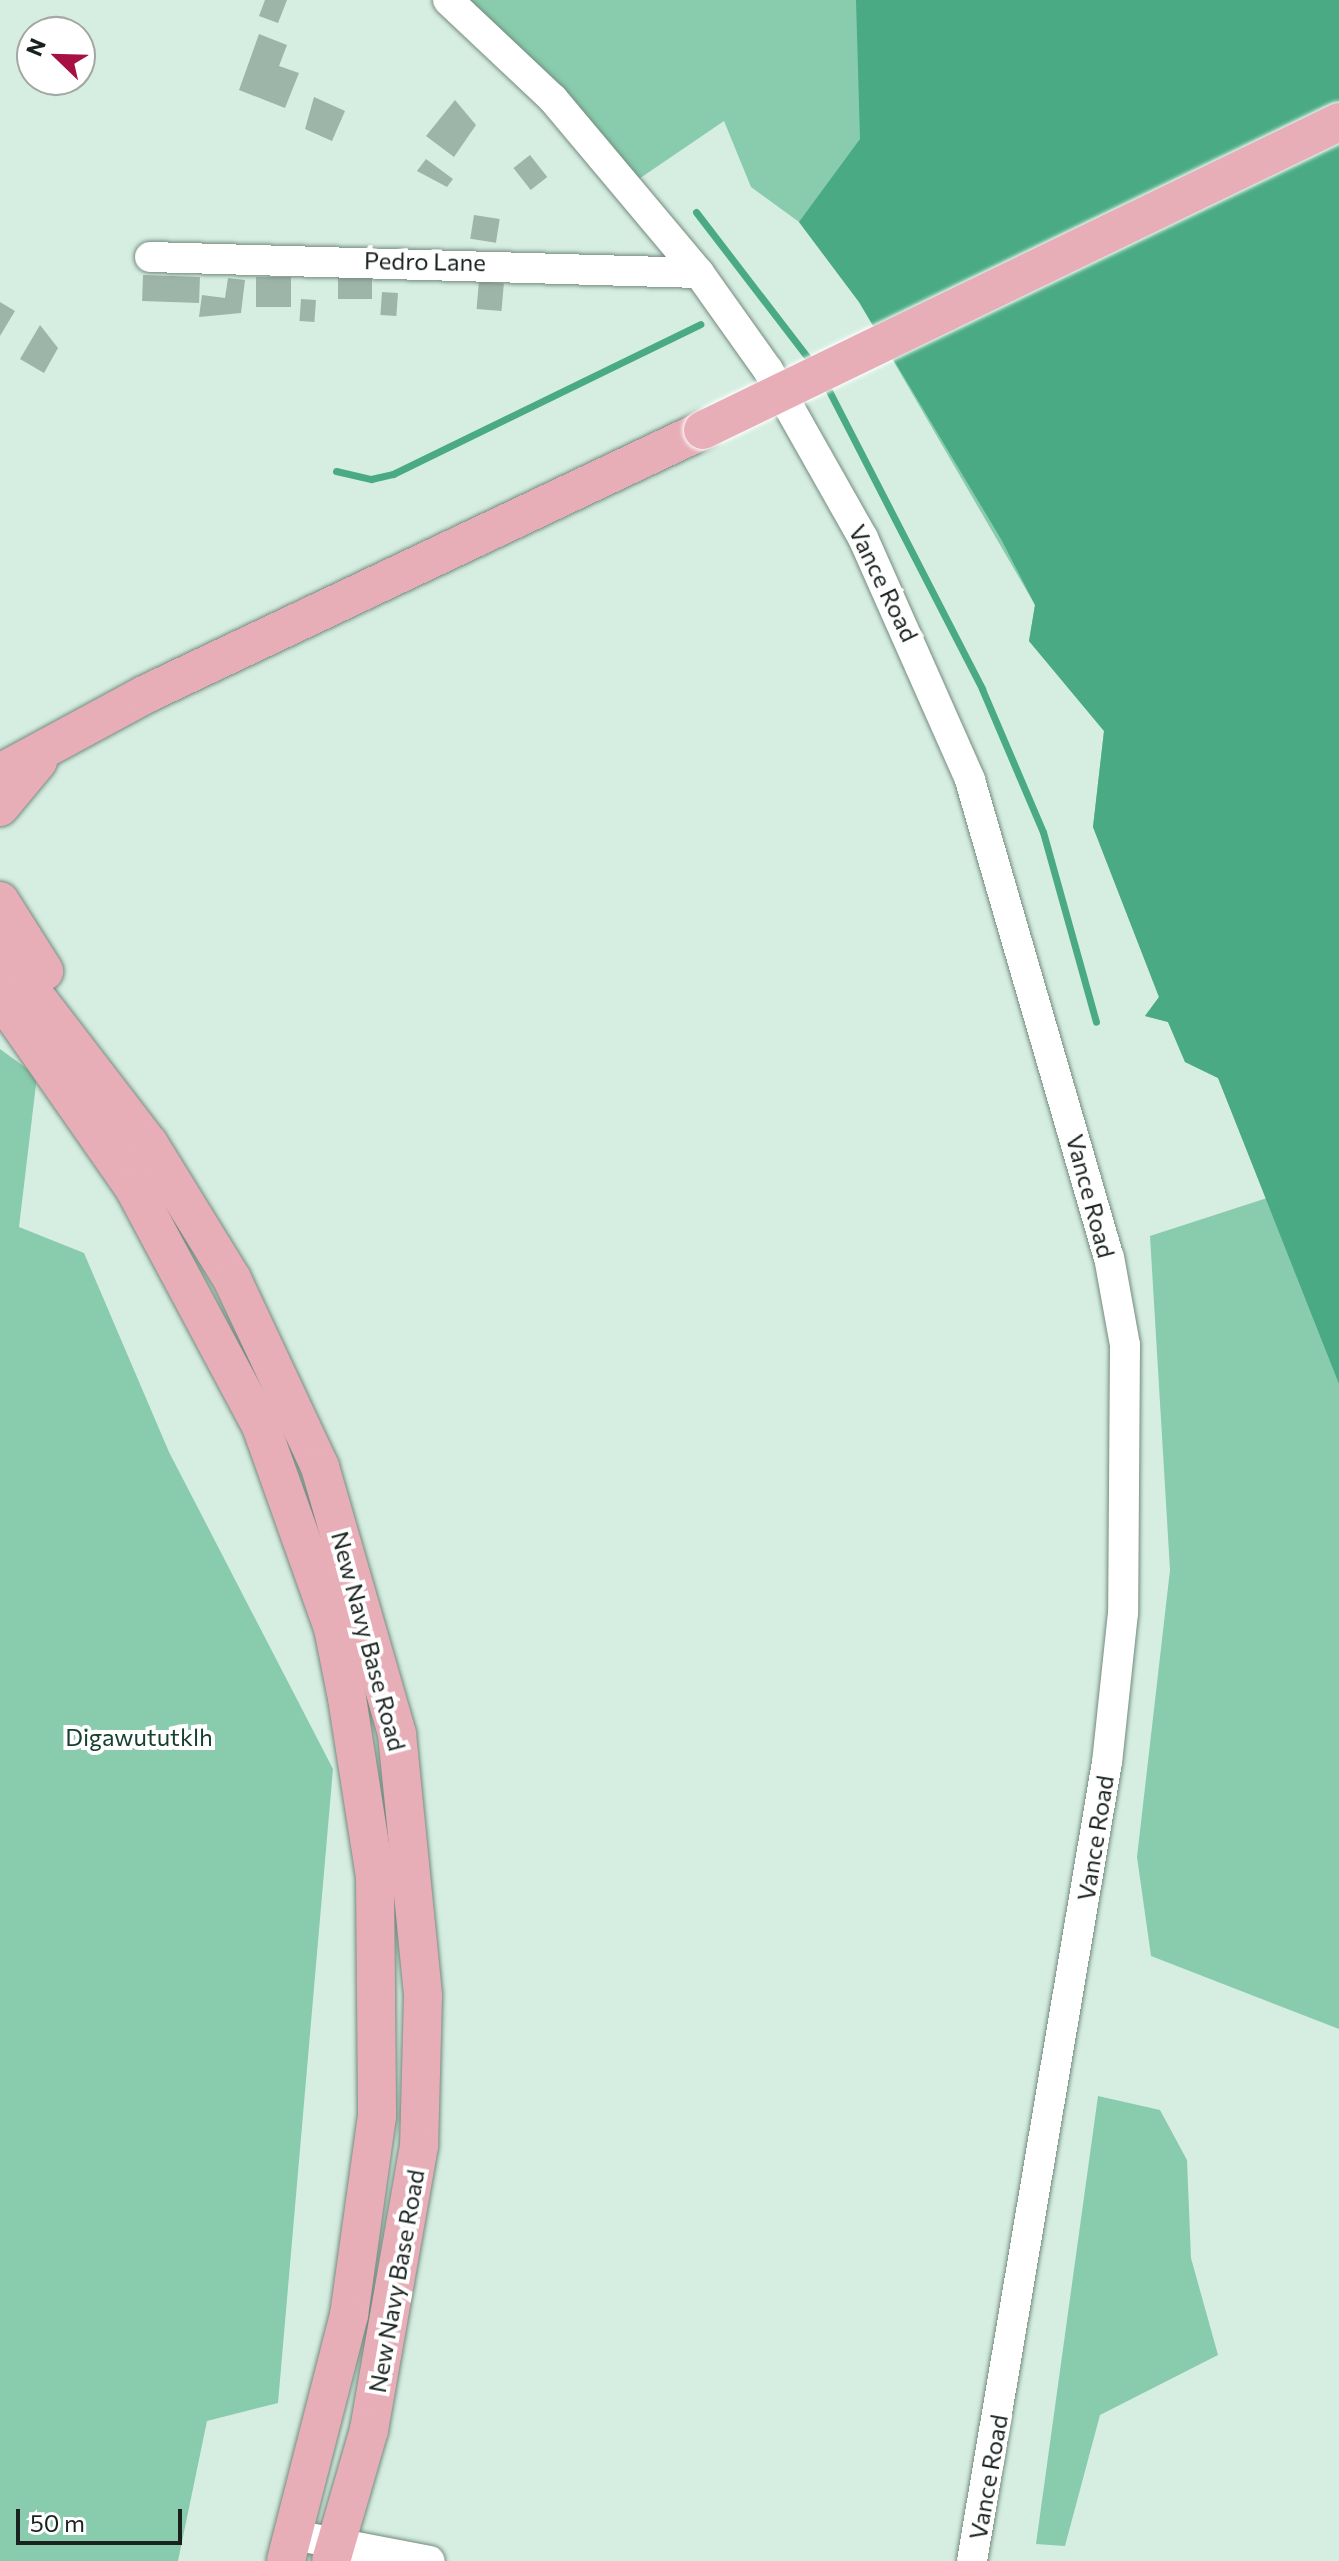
<!DOCTYPE html>
<html>
<head>
<meta charset="utf-8">
<style>
  body { margin:0 }
  #map { position:relative; width:1339px; height:2561px; overflow:hidden; background:#d6eee2; font-family:Commissioner,sans-serif }
  div>[style] { position:absolute }
  .green>* { inset:0; background:#88ccad }
  .water>* { inset:0; background:#49aa83 }
  .stream>* { height:7px; margin:-3.5px; padding:0 3.5px; transform-origin:3.5px; border-radius:3.5px; background:#49aa83 }
  .building>* { inset:0; background:#9db4a9; transform-origin:0 0 }
  .roads { filter:drop-shadow(0 0 2px #748a7f) drop-shadow(0 0 2px #748a7f) }
  .minor>* { height:30px; margin:-15px; padding:0 15px; transform-origin:15px; border-radius:15px; background:#fff }
  .major>* { height:38px; margin:-19px; padding:0 19px; transform-origin:19px; border-radius:19px; background:#e8aeb8 }
  .bridges { filter:drop-shadow(0 0 2px #fff) drop-shadow(0 0 2px #fff) }
  .major-bridge>* { height:38px; margin:-19px; padding:0 19px; transform-origin:19px; border-radius:19px; background:#e8aeb8 }
  span { translate:-50% -50%; white-space:nowrap; text-align:center; line-height:1.15; -webkit-text-stroke:8px #fff; paint-order:stroke }
  .street-label { font-size:24px; color:#19221e }
  .park-label { font-size:24px; color:#16402f }
  .north { position:absolute; left:16px; top:16px; width:80px; height:80px; box-sizing:border-box; background:#fff; border:2px solid #a3a7a5; border-radius:50%; rotate:293deg; font-size:22px; font-weight:700; line-height:32px; text-align:center; color:#19221e }
  .north::after { content:''; display:block; margin:auto; width:28px; height:36px; background:#a71042; clip-path:polygon(50% 0,100% 100%,50% 72%,0 100%) }
  .scale { position:absolute; left:16px; top:2509px; width:166px; height:36px; box-sizing:border-box; border:4px solid #19221e; border-top:0; padding-left:10px; font-size:24px; line-height:28px; white-space:nowrap; color:#19221e; -webkit-text-stroke:6px #fff; paint-order:stroke }
</style>
</head>
<body>
<div id="map">
  <div class="green">
    <i style="clip-path:polygon(442px 0,1339px 0,1339px 2029px,1151px 1956px,1137px 1857px,1170px 1570px,1150px 1236px,1267px 1198px,1218px 1078px,1185px 1062px,1168px 1022px,1145px 1016px,1159px 997px,1093px 827px,1104px 731px,1029px 641px,1035px 605px,859px 302px,799px 222px,751px 187px,724px 121px,630px 185px)"></i>
    <i style="clip-path:polygon(0 1049px,37px 1076px,19px 1227px,84px 1253px,169px 1452px,333px 1769px,278px 2403px,207px 2421px,178px 2561px,0 2561px)"></i>
    <i style="clip-path:polygon(1098px 2096px,1160px 2110px,1187px 2160px,1191px 2258px,1218px 2355px,1100px 2415px,1065px 2546px,1036px 2544px)"></i>
  </div>
  <div class="water">
    <i style="clip-path:polygon(856px 0,1339px 0,1339px 1384px,1218px 1078px,1185px 1062px,1168px 1022px,1145px 1016px,1159px 997px,1093px 827px,1104px 731px,1029px 641px,1035px 605px,1001px 539px,859px 302px,799px 222px,860px 139px)"></i>
  </div>
  <div class="stream">
    <i style="left:696px;top:212px;width:194px;rotate:52.5deg"></i>
    <i style="left:825px;top:383px;width:344px;rotate:62.8deg"></i>
    <i style="left:982px;top:689px;width:155px;rotate:66.9deg"></i>
    <i style="left:1043px;top:832px;width:197px;rotate:74.4deg"></i>
    <i style="left:336px;top:471px;width:36px;rotate:13deg"></i>
    <i style="left:371px;top:479px;width:23px;rotate:-13deg"></i>
    <i style="left:393px;top:474px;width:342px;rotate:-26deg"></i>
  </div>
  <div class="building">
    <i style="clip-path:polygon(265px 0,287px 0,278px 23px,259px 16px)"></i>
    <i style="clip-path:polygon(259px 34px,287px 45px,279px 66px,299px 73px,285px 108px,239px 90px)"></i>
    <i style="clip-path:polygon(314px 97px,345px 111px,332px 141px,305px 129px)"></i>
    <i style="clip-path:polygon(455px 100px,476px 125px,454px 157px,426px 136px)"></i>
    <i style="left:530px;top:155px;width:28px;height:21px;rotate:52deg"></i>
    <i style="clip-path:polygon(426px 159px,453px 179px,447px 187px,417px 171px)"></i>
    <i style="left:474px;top:215px;width:26px;height:24px;rotate:9deg"></i>
    <i style="left:338px;top:270px;width:34px;height:29px"></i>
    <i style="left:143px;top:275px;width:57px;height:26px;rotate:2deg"></i>
    <i style="left:291px;top:277px;width:30px;height:35px;rotate:90deg"></i>
    <i style="clip-path:polygon(228px 278px,245px 280px,241px 313px,199px 317px,202px 295px,225px 298px)"></i>
    <i style="left:479px;top:281px;width:25px;height:28px;rotate:5deg"></i>
    <i style="left:382px;top:292px;width:16px;height:23px;rotate:4deg"></i>
    <i style="left:301px;top:299px;width:15px;height:22px;rotate:4deg"></i>
    <i style="clip-path:polygon(0 302px,15px 311px,0 336px)"></i>
    <i style="clip-path:polygon(40px 325px,58px 348px,44px 373px,20px 359px)"></i>
  </div>
  <div class="roads">
    <div class="minor">
      <i style="left:448px;top:0;width:144px;rotate:43.3deg"></i>
      <i style="left:553px;top:99px;width:227px;rotate:50deg"></i>
      <i style="left:699px;top:273px;width:119px;rotate:54.6deg"></i>
      <i style="left:768px;top:370px;width:193px;rotate:60.5deg"></i>
      <i style="left:863px;top:538px;width:265px;rotate:66.1deg"></i>
      <i style="left:970px;top:780px;width:497px;rotate:73.8deg"></i>
      <i style="left:1109px;top:1257px;width:89px;rotate:79.7deg"></i>
      <i style="left:1125px;top:1345px;width:268px;rotate:90.4deg"></i>
      <i style="left:1123px;top:1613px;width:150px;rotate:96.1deg"></i>
      <i style="left:1107px;top:1762px;width:810px;rotate:99.59deg"></i>
      <i style="left:150px;top:257px;width:549px;rotate:1.67deg"></i>
      <i style="left:294px;top:2535px;width:138px;rotate:10.8deg"></i>
    </div>
    <div class="major">
      <i style="left:0;top:773px;width:166px;rotate:-28.4deg"></i>
      <i style="left:146px;top:694px;width:616px;rotate:-25.36deg"></i>
      <i style="left:0;top:807px;width:60px;rotate:-50.4deg"></i>
      <i style="left:0;top:901px;width:83px;rotate:57.8deg"></i>
      <i style="left:0;top:950px;width:245px;rotate:52.5deg"></i>
      <i style="left:149px;top:1144px;width:158px;rotate:58.4deg"></i>
      <i style="left:232px;top:1279px;width:208px;rotate:64.9deg"></i>
      <i style="left:320px;top:1467px;width:278px;rotate:73.9deg"></i>
      <i style="left:397px;top:1734px;width:263px;rotate:84.3deg"></i>
      <i style="left:423px;top:1996px;width:150px;rotate:91.5deg"></i>
      <i style="left:419px;top:2146px;width:288px;rotate:100deg"></i>
      <i style="left:369px;top:2430px;width:136px;rotate:106.2deg"></i>
      <i style="left:0;top:996px;width:234px;rotate:55.1deg"></i>
      <i style="left:134px;top:1188px;width:270px;rotate:61.9deg"></i>
      <i style="left:261px;top:1426px;width:214px;rotate:70.4deg"></i>
      <i style="left:333px;top:1628px;width:71px;rotate:78.7deg"></i>
      <i style="left:347px;top:1698px;width:181px;rotate:81.1deg"></i>
      <i style="left:375px;top:1877px;width:239px;rotate:89.5deg"></i>
      <i style="left:377px;top:2116px;width:201px;rotate:98deg"></i>
      <i style="left:349px;top:2315px;width:254px;rotate:104.4deg"></i>
    </div>
  </div>
  <div class="bridges">
    <div class="major-bridge">
      <i style="left:703px;top:430px;width:707px;rotate:-25.84deg"></i>
    </div>
  </div>
  <div class="street-label">
    <span style="left:425px;top:261px;rotate:1deg">Pedro Lane</span>
    <span style="left:884px;top:583px;rotate:64deg">Vance Road</span>
    <span style="left:1091px;top:1196px;rotate:75deg">Vance Road</span>
    <span style="left:369px;top:1641px;rotate:75deg">New Navy Base Road</span>
    <span style="left:1095px;top:1838px;rotate:-81deg">Vance Road</span>
    <span style="left:396px;top:2281px;rotate:-80deg">New Navy Base Road</span>
    <span style="left:988px;top:2477px;rotate:-80deg">Vance Road</span>
  </div>
  <div class="park-label">
    <span style="left:139px;top:1737px">Digawututklh</span>
  </div>
  <div class="north">N</div>
  <div class="scale">50 m</div>
</div>
</body>
</html>
